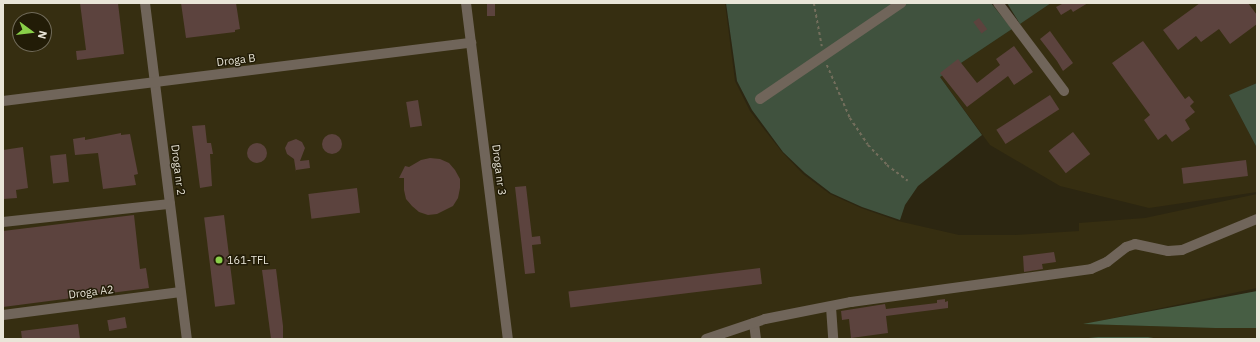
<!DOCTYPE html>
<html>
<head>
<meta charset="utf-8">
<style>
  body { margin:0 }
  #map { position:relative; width:1260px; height:342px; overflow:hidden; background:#2c2611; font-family:"IBM Plex Sans",sans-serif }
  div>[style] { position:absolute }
  .built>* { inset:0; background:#362e11 }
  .green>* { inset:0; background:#40523e }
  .forest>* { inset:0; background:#475e44 }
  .building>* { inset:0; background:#5c433e; transform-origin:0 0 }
  .round { border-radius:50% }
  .path>* { height:1.5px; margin-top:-0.75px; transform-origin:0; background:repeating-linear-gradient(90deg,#736e5c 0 3px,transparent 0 6px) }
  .minor>* { height:10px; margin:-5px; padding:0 5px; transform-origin:5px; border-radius:5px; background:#70655a }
  .dots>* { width:11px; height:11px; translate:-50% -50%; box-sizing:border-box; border:2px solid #221c07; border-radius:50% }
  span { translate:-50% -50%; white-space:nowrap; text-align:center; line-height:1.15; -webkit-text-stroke:3px #221c07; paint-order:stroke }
  .street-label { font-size:11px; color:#e9e5d8 }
  .poi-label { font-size:11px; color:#e9e5d8 }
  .left { translate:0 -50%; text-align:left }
  .frame { position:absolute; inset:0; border:4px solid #e9e5d8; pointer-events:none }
  .north { position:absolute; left:12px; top:12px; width:40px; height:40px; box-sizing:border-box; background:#221c07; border:1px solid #726c5b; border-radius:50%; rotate:105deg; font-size:11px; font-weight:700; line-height:16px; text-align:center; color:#e9e5d8 }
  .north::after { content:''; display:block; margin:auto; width:14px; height:18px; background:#89cf49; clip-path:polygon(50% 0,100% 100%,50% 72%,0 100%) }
</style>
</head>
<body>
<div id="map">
  <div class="built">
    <i style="clip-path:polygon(evenodd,3px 3px,725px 3px,735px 81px,750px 111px,782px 152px,803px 174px,830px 194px,861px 208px,898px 221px,959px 235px,1015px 235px,1079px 231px,1079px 223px,1145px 218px,1257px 194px,1257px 288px,1085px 324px,1215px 328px,1257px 328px,1257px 339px,3px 339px,3px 3px,20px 20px,44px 20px,44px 44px,20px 44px,20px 20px)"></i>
    <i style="clip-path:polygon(1051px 3px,1257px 3px,1257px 83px,1229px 95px,1257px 148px,1257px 192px,1149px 208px,1060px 186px,990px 145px,940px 77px)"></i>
  </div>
  <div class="green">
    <i style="clip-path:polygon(726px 3px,991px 3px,1012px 29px,940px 77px,982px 135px,918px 186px,905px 205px,900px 220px,862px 207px,831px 193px,805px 173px,783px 152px,752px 110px,737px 81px)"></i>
    <i style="clip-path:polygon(1007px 3px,1051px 3px,1020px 24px)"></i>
    <i style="clip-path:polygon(1257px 83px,1257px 148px,1229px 95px)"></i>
  </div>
  <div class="forest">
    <i style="clip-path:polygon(1257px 291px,1257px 328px,1215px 328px,1083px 324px)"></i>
    <i style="clip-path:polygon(1098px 337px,1148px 337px,1159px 339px,1079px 339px)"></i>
  </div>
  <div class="building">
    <i style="clip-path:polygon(80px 3px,118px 3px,124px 54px,77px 60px,76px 51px,86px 50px)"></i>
    <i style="clip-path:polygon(181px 3px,236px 3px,240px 29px,235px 30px,235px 32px,186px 38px)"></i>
    <i style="left:487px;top:3px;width:8px;height:13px"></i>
    <i style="clip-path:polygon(1064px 3px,1088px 3px,1073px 12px,1071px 9px,1061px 15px,1056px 7px)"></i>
    <i style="clip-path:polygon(1200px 3px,1248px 3px,1257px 15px,1257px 24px,1230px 44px,1219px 29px,1201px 42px,1196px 36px,1178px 50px,1163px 30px)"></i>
    <i style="left:979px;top:18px;width:14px;height:7px;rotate:54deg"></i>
    <i style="clip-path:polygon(1050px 31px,1073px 63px,1063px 71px,1057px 61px,1040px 39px)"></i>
    <i style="clip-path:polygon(1143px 41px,1185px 99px,1189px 96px,1194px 102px,1190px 106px,1195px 112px,1185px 120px,1190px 129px,1172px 142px,1166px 134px,1158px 140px,1144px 120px,1150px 115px,1112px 63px)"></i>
    <i style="clip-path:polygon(1014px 46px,1033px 72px,1014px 85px,1008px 76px,967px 107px,940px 73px,958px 59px,977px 83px,1000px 65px,996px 59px)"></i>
    <i style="left:1050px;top:95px;width:17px;height:64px;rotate:57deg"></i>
    <i style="left:418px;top:100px;width:26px;height:12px;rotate:81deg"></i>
    <i style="clip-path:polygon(205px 125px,207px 143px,211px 143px,213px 154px,210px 154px,212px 186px,200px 188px,192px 126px)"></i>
    <i style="left:1073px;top:132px;width:28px;height:31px;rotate:52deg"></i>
    <i style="clip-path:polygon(121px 133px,121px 135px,130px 134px,138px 174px,134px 175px,136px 185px,103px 189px,98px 153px,75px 155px,73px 139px,85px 137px,85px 140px)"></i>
    <i class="round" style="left:322px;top:134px;width:20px;height:20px"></i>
    <i style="clip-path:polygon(296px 139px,302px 142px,305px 148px,300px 161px,309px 160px,310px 168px,296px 170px,296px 172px,294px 159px,287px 154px,285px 148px,288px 142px)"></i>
    <i class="round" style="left:247px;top:143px;width:20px;height:20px"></i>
    <i style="clip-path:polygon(23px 147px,28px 188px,16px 190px,17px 198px,3px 199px,3px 150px)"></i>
    <i style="left:66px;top:154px;width:28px;height:16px;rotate:84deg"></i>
    <i style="clip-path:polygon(430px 158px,440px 159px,449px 163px,455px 170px,460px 179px,460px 188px,458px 198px,453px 206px,437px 214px,428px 215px,419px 212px,412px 206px,406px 199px,404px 190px,404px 178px,399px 178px,405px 166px,409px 167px,421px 160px)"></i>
    <i style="left:1246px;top:160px;width:16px;height:65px;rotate:83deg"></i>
    <i style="clip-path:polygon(526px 186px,532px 237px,540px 236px,541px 244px,532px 245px,535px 273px,525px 274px,515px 187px)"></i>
    <i style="left:357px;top:188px;width:25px;height:49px;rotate:83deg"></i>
    <i style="clip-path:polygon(134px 215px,140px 269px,146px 268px,149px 288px,3px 307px,3px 231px)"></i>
    <i style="left:224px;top:215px;width:90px;height:20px;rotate:83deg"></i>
    <i style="clip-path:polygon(1054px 252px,1056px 262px,1042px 264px,1043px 269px,1024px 272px,1023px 256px)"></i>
    <i style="left:760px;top:268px;width:16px;height:193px;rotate:83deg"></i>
    <i style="clip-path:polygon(276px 269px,283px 326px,283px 339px,271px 339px,262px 270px)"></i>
    <i style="clip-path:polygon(945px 299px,945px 302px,948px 301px,948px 308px,886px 316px,888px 333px,851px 338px,849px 319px,842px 320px,841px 311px,885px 304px,886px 309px,937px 303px,937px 300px)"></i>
    <i style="left:125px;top:317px;width:11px;height:18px;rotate:80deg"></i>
    <i style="clip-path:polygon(78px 324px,80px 339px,22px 339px,21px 331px)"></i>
  </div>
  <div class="path">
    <i style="left:814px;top:3px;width:44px;rotate:79.5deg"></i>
    <i style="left:827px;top:65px;width:58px;rotate:66.5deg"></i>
    <i style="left:850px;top:118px;width:32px;rotate:56deg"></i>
    <i style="left:868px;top:145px;width:28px;rotate:46deg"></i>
    <i style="left:887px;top:165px;width:26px;rotate:37deg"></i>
  </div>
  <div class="minor">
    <i style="left:145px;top:3px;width:339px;rotate:82.9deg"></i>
    <i style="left:466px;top:3px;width:339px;rotate:82.9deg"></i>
    <i style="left:998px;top:3px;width:110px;rotate:53.1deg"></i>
    <i style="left:760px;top:99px;width:171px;rotate:-34.2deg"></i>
    <i style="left:3px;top:101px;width:472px;rotate:-7.1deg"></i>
    <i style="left:3px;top:222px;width:168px;rotate:-6.2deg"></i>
    <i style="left:831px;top:307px;width:32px;rotate:86deg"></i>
    <i style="left:3px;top:315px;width:179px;rotate:-7.4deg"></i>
    <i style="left:754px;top:323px;width:16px;rotate:83deg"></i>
    <i style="left:706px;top:339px;width:62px;rotate:-18.7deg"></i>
    <i style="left:765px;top:319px;width:88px;rotate:-11.2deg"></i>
    <i style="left:851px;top:302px;width:242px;rotate:-7.8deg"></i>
    <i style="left:1091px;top:269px;width:17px;rotate:-24deg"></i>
    <i style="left:1107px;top:262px;width:24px;rotate:-38deg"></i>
    <i style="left:1126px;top:247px;width:9px;rotate:-18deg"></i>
    <i style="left:1135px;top:244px;width:34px;rotate:12deg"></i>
    <i style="left:1168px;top:251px;width:14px;rotate:-4deg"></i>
    <i style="left:1182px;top:250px;width:81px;rotate:-22.5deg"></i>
  </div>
  <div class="dots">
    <i style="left:219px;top:260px;background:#89cf49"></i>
  </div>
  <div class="street-label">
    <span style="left:236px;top:60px;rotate:-7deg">Droga B</span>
    <span style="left:178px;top:170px;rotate:83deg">Droga nr 2</span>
    <span style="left:499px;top:170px;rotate:83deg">Droga nr 3</span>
    <span style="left:91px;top:292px;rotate:-7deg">Droga A2</span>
  </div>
  <div class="poi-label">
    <span class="left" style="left:227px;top:260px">161-TFL</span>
  </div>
  <div class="frame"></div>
  <div class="north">N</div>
</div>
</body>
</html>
